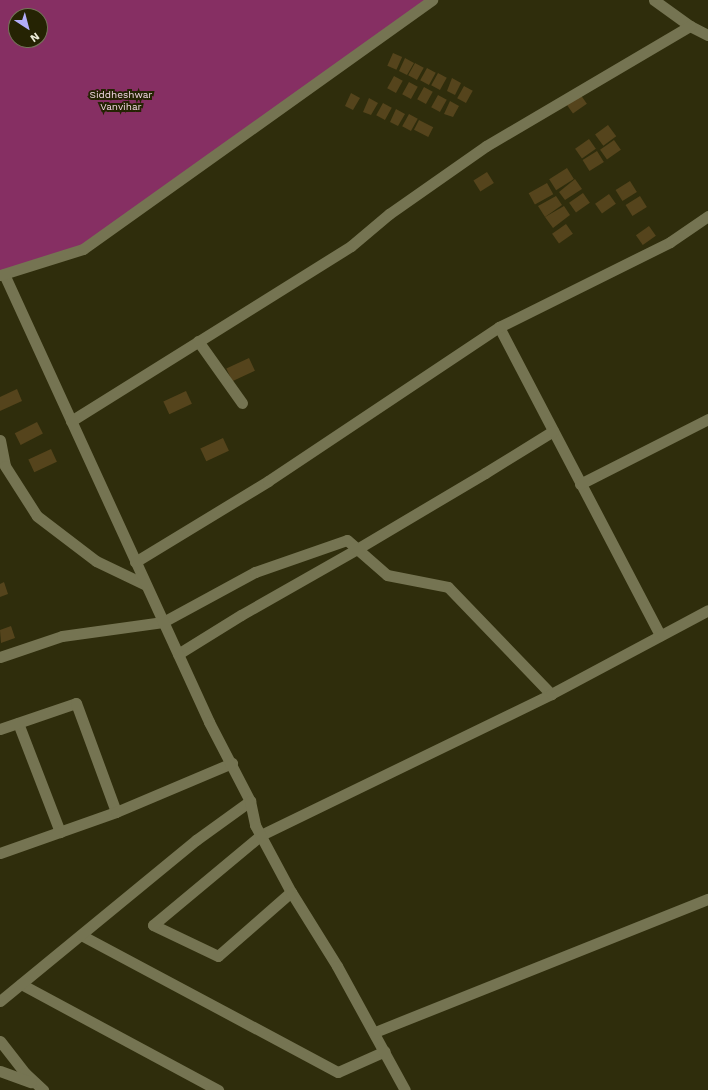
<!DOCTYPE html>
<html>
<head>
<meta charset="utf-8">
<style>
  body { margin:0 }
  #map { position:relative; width:708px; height:1090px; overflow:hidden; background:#2f2d0c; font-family:"Work Sans",sans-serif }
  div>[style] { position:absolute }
  .green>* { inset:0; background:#862f63 }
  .building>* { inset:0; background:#55441c; transform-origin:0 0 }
  .minor>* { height:11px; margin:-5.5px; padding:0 5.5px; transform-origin:5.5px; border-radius:5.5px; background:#757452 }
  .tertiary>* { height:11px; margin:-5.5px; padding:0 5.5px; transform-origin:5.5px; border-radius:5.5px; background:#757452 }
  span { translate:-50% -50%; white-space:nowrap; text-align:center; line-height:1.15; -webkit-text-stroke:4px #252303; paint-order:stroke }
  .park-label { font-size:10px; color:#f4d8e6 }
  .north { position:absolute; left:8px; top:8px; width:40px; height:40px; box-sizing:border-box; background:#252303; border:1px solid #757359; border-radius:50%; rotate:144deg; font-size:11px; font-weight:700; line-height:16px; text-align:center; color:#ececd9 }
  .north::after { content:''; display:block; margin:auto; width:14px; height:18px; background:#b2adf9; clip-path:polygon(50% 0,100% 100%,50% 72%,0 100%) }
</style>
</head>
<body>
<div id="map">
  <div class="green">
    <i style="clip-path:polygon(evenodd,0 0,432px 0,83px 249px,0 275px,0 0,16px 16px,40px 16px,40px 40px,16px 40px,16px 16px)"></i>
  </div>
  <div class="building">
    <i style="left:393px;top:53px;width:10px;height:14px;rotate:24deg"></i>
    <i style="clip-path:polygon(405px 58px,414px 63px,407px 75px,399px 71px)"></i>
    <i style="left:415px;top:63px;width:10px;height:14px;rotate:29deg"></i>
    <i style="left:427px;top:68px;width:10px;height:14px;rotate:29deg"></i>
    <i style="left:438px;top:73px;width:10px;height:14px;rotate:29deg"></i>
    <i style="left:394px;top:76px;width:10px;height:14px;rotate:29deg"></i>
    <i style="clip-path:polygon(452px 78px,461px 83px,455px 95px,447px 91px)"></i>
    <i style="left:409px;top:82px;width:10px;height:14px;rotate:29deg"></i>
    <i style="left:464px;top:86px;width:10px;height:14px;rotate:29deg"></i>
    <i style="left:424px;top:87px;width:10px;height:14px;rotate:29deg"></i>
    <i style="clip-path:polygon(351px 93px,360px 98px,353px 110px,345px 106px)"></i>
    <i style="left:580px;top:94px;width:12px;height:17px;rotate:55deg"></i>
    <i style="left:438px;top:95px;width:10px;height:14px;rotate:29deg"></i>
    <i style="clip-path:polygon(369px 98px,378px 103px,371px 115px,363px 112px)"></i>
    <i style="clip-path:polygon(450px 101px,459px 106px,453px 117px,444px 114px)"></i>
    <i style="left:383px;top:103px;width:10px;height:14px;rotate:29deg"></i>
    <i style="clip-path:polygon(396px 109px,405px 114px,398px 126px,390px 122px)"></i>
    <i style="left:409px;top:114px;width:10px;height:14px;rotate:29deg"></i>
    <i style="left:419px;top:120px;width:16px;height:11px;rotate:27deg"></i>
    <i style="left:608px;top:125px;width:14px;height:16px;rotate:54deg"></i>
    <i style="left:589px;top:139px;width:12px;height:17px;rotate:55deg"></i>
    <i style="left:614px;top:140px;width:12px;height:17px;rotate:55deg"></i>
    <i style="left:597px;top:151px;width:13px;height:17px;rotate:58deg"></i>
    <i style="left:567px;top:168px;width:13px;height:21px;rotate:58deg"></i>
    <i style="left:487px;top:172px;width:13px;height:16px;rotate:58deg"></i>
    <i style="clip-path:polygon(575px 179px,582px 189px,565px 200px,559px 192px)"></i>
    <i style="left:630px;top:181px;width:13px;height:17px;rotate:58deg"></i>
    <i style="left:547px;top:183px;width:13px;height:21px;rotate:61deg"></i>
    <i style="left:583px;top:193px;width:12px;height:17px;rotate:55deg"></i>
    <i style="left:609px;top:194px;width:12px;height:17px;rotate:55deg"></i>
    <i style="clip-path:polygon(556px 196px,562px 205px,545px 217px,538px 206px)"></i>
    <i style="left:640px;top:196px;width:13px;height:17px;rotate:58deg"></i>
    <i style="clip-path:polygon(564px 206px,570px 215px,553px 228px,545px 217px)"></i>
    <i style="left:566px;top:224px;width:12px;height:17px;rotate:55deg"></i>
    <i style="left:649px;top:226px;width:12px;height:16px;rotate:55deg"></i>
    <i style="left:249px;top:358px;width:14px;height:25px;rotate:65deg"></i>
    <i style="clip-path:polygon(17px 389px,22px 401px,0 411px,0 397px)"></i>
    <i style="left:186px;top:391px;width:14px;height:25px;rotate:65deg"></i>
    <i style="left:37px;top:422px;width:13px;height:25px;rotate:63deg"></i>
    <i style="left:223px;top:438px;width:14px;height:25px;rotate:65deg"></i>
    <i style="left:51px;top:449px;width:14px;height:25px;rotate:65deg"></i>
    <i style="clip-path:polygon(4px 582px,8px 594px,0 597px,0 584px)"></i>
    <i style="clip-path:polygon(11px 626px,15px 638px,1px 643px,0 630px)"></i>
  </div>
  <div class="minor">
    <i style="left:654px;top:0;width:44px;rotate:35.8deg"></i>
    <i style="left:690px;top:26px;width:20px;rotate:27deg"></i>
    <i style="left:499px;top:327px;width:348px;rotate:62.4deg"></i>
    <i style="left:198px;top:341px;width:76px;rotate:54.6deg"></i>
    <i style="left:71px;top:421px;width:330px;rotate:-32deg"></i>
    <i style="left:351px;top:246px;width:50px;rotate:-40.1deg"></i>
    <i style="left:389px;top:214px;width:118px;rotate:-35deg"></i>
    <i style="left:486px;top:146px;width:237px;rotate:-30.5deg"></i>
    <i style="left:0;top:440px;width:26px;rotate:79deg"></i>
    <i style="left:5px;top:466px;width:59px;rotate:57.4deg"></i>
    <i style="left:37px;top:516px;width:74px;rotate:37.3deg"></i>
    <i style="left:96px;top:561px;width:55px;rotate:25.6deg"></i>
    <i style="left:580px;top:484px;width:144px;rotate:-26.9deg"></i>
    <i style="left:135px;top:562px;width:156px;rotate:-31.3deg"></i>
    <i style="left:268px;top:481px;width:278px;rotate:-33.7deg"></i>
    <i style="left:499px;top:327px;width:191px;rotate:-26.4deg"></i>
    <i style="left:670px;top:242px;width:46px;rotate:-34.4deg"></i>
    <i style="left:178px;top:654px;width:74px;rotate:-31.8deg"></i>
    <i style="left:241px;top:615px;width:133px;rotate:-29.6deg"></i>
    <i style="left:357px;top:549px;width:149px;rotate:-30.7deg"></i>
    <i style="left:485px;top:473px;width:80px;rotate:-31.7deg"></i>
    <i style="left:0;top:657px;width:65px;rotate:-18.7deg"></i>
    <i style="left:62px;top:636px;width:102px;rotate:-7.9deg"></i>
    <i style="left:163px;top:622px;width:105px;rotate:-28.5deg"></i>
    <i style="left:255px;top:572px;width:97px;rotate:-19.2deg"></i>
    <i style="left:347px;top:540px;width:53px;rotate:41.2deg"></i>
    <i style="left:387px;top:575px;width:62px;rotate:11.1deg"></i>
    <i style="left:448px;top:587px;width:149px;rotate:46.1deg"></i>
    <i style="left:18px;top:723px;width:117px;rotate:68.9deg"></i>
    <i style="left:0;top:729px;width:80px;rotate:-18.9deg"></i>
    <i style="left:76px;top:703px;width:116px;rotate:69.8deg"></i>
    <i style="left:0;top:853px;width:123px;rotate:-19.5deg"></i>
    <i style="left:116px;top:812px;width:126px;rotate:-22.9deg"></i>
    <i style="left:291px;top:892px;width:97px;rotate:138.8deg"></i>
    <i style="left:218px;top:956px;width:72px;rotate:-154.5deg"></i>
    <i style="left:153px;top:925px;width:141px;rotate:-39.8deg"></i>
    <i style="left:261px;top:835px;width:322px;rotate:-25.9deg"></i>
    <i style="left:551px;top:694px;width:178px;rotate:-28.1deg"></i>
    <i style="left:81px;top:935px;width:291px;rotate:28.1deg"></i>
    <i style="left:338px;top:1072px;width:51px;rotate:-24.1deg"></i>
    <i style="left:21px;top:984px;width:224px;rotate:28.3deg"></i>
    <i style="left:0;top:1001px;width:254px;rotate:-39.4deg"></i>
    <i style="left:196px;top:840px;width:67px;rotate:-35.8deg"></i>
    <i style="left:375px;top:1032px;width:359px;rotate:-21.8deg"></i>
    <i style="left:0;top:1041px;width:41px;rotate:52deg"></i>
    <i style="left:25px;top:1073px;width:25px;rotate:43deg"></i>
    <i style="left:0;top:1071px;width:33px;rotate:20deg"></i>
  </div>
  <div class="tertiary">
    <i style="left:4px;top:274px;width:493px;rotate:65.4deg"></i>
    <i style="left:209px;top:722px;width:89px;rotate:62.6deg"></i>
    <i style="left:250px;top:801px;width:25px;rotate:78deg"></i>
    <i style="left:255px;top:825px;width:76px;rotate:61.8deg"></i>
    <i style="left:291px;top:892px;width:87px;rotate:58.1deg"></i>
    <i style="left:337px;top:966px;width:141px;rotate:61.3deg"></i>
    <i style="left:0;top:275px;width:87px;rotate:-17.4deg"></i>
    <i style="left:83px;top:249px;width:429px;rotate:-35.5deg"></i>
  </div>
  <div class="park-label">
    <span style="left:121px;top:100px">Siddheshwar<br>Vanvihar</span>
  </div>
  <div class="north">N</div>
</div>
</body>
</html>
